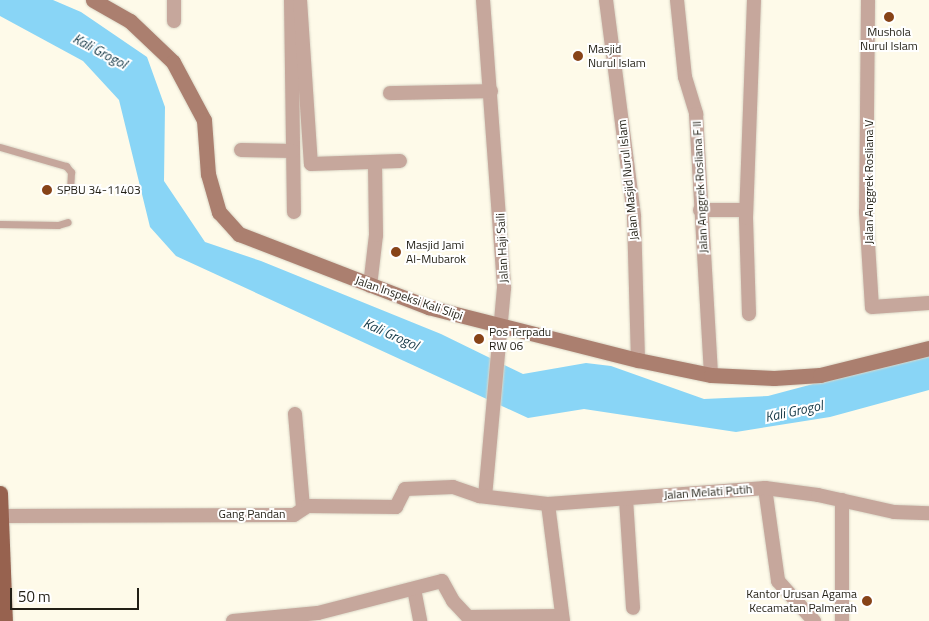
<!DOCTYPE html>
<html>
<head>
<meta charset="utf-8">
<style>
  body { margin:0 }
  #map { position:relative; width:929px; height:621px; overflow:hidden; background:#fefae9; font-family:"Titillium Web",sans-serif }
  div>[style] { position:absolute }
  .water>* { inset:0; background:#89d5f6 }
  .roads { filter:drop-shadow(0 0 1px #dbd7c7) drop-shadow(0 0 1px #dbd7c7) }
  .lane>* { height:7px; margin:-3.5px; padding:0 3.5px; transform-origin:3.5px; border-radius:3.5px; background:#c6a79c }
  .street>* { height:14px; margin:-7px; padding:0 7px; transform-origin:7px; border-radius:7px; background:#c6a79c }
  .secondary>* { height:15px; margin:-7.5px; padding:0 7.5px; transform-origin:7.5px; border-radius:7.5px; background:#ab7f6f }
  .primary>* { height:15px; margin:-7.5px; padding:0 7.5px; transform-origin:7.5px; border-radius:7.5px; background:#97624f }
  .dots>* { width:14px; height:14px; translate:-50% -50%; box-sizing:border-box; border:2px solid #fff; border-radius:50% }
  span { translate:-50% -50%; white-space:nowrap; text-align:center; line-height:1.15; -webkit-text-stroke:4px #fff; paint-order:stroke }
  .poi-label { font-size:12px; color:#221f15 }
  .left { translate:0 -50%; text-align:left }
  .right { translate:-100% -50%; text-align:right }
  .street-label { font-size:12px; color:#221f15 }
  .water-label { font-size:14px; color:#173a48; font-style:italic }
  .scale { position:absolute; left:10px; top:588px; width:129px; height:22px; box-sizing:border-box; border:2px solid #221f15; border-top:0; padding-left:6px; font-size:15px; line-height:18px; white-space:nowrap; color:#221f15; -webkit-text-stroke:4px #fff; paint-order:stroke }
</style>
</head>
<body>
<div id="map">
  <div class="water">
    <i style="clip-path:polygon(0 0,53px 0,81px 12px,147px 57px,165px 107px,164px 181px,205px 242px,261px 261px,441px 334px,523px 374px,586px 363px,611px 366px,704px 399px,768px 396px,929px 353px,929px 390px,830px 417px,736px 432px,584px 409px,528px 418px,176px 256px,150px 227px,119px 100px,83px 61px,0 16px)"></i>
  </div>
  <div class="roads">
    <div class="lane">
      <i style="left:0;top:147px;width:69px;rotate:16.1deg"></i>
      <i style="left:66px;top:166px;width:8px;rotate:50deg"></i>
      <i style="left:71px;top:172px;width:18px;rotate:93deg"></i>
      <i style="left:0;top:224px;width:58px;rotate:1deg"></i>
      <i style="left:58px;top:225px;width:10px;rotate:-17deg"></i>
    </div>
    <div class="street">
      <i style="left:291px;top:0;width:212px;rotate:89.2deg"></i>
      <i style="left:300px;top:0;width:164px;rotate:86.2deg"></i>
      <i style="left:311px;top:164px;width:89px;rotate:-1.9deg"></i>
      <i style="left:483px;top:0;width:289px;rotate:85.8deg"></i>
      <i style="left:504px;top:288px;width:209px;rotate:95.2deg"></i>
      <i style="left:606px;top:0;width:219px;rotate:82.6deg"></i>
      <i style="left:634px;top:217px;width:143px;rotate:88.4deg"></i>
      <i style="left:677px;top:0;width:77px;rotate:84.1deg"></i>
      <i style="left:685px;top:77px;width:39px;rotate:73deg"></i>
      <i style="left:696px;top:114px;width:261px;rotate:86.7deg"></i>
      <i style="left:868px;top:0;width:212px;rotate:90.5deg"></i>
      <i style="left:866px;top:212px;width:95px;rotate:86.4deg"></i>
      <i style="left:872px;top:307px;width:57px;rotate:-4deg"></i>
      <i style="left:174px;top:21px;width:21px;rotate:-90deg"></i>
      <i style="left:390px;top:93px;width:101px;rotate:-1.1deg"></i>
      <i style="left:241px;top:150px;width:52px;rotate:1.1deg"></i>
      <i style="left:700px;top:210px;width:46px"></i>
      <i style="left:370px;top:286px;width:51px;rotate:-83.3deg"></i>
      <i style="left:376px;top:235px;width:72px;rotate:-90.8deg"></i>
      <i style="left:749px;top:314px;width:96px;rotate:-91.8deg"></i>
      <i style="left:746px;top:218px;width:218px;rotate:-87.9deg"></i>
      <i style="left:295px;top:414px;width:94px;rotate:85.1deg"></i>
      <i style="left:765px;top:488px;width:94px;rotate:82deg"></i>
      <i style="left:778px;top:581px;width:54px;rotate:48deg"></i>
      <i style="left:626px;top:499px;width:109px;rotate:86.3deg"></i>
      <i style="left:548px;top:504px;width:118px;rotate:82.7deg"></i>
      <i style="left:2px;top:516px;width:292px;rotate:-0.2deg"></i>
      <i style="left:294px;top:515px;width:17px;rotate:-33deg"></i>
      <i style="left:308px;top:506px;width:88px;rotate:0.7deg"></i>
      <i style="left:396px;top:507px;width:20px;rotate:-63deg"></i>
      <i style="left:405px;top:489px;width:48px;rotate:-2.4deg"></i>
      <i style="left:453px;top:487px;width:28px;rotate:19deg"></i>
      <i style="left:479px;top:496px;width:69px;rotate:6.6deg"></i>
      <i style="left:548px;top:504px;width:218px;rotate:-4.2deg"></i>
      <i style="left:765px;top:488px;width:53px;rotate:7.5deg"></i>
      <i style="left:818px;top:495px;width:78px;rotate:12.6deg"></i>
      <i style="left:894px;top:512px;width:35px;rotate:2deg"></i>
      <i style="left:414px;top:589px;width:33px;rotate:79deg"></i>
      <i style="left:233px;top:621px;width:85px;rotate:-5.4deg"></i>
      <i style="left:318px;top:613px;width:128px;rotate:-14.5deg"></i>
      <i style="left:442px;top:581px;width:23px;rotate:61deg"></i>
      <i style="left:453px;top:601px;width:22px;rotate:47deg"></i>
      <i style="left:468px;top:617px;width:94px;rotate:-0.6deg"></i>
      <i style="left:842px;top:621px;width:121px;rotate:-90deg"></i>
    </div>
    <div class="secondary">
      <i style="left:93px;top:0;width:43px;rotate:29.6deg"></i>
      <i style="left:130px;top:21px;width:59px;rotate:43.6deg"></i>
      <i style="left:173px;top:62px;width:66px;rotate:61.9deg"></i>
      <i style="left:204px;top:120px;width:54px;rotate:85.8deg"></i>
      <i style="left:208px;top:174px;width:40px;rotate:74deg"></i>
      <i style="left:219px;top:212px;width:30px;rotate:48deg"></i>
      <i style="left:239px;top:234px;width:203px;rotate:21.1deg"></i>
      <i style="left:428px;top:307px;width:217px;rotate:14.2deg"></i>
      <i style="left:638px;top:360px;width:75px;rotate:11.6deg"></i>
      <i style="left:711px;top:375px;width:63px;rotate:2.7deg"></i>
      <i style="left:774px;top:378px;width:46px;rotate:-3.7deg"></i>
      <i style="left:820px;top:375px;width:112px;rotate:-13.9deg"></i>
    </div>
    <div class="primary">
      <i style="left:0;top:493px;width:128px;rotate:87.8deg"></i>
    </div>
  </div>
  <div class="dots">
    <i style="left:889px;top:17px;background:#874318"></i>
    <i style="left:578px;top:56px;background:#874318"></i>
    <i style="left:47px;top:190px;background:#874318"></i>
    <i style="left:396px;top:252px;background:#874318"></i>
    <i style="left:479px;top:339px;background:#874318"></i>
    <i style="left:867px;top:601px;background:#874318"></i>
  </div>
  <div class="poi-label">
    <span style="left:889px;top:39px">Mushola<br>Nurul Islam</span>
    <span class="left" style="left:588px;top:56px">Masjid<br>Nurul Islam</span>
    <span class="left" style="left:57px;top:190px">SPBU 34-11403</span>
    <span class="left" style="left:406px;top:252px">Masjid Jami<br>Al-Mubarok</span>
    <span class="left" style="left:489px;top:339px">Pos Terpadu<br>RW 06</span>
    <span class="right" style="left:857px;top:601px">Kantor Urusan Agama<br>Kecamatan Palmerah</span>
  </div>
  <div class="street-label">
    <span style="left:628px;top:180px;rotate:-96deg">Jalan Masjid Nurul Islam</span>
    <span style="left:869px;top:182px;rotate:-90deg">Jalan Anggrek Rosliana V</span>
    <span style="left:700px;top:187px;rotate:-93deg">Jalan Anggrek Rosliana F II</span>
    <span style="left:502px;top:248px;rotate:-93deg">Jalan Haji Saili</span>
    <span style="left:409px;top:298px;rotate:19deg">Jalan Inspeksi Kali Slipi</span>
    <span style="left:708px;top:492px;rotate:-4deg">Jalan Melati Putih</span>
    <span style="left:252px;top:514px">Gang Pandan</span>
  </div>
  <div class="water-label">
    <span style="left:100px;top:51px;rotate:28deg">Kali Grogol</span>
    <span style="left:391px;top:334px;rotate:24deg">Kali Grogol</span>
    <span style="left:794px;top:411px;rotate:-12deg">Kali Grogol</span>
  </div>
  <div class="scale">50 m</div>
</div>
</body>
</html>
